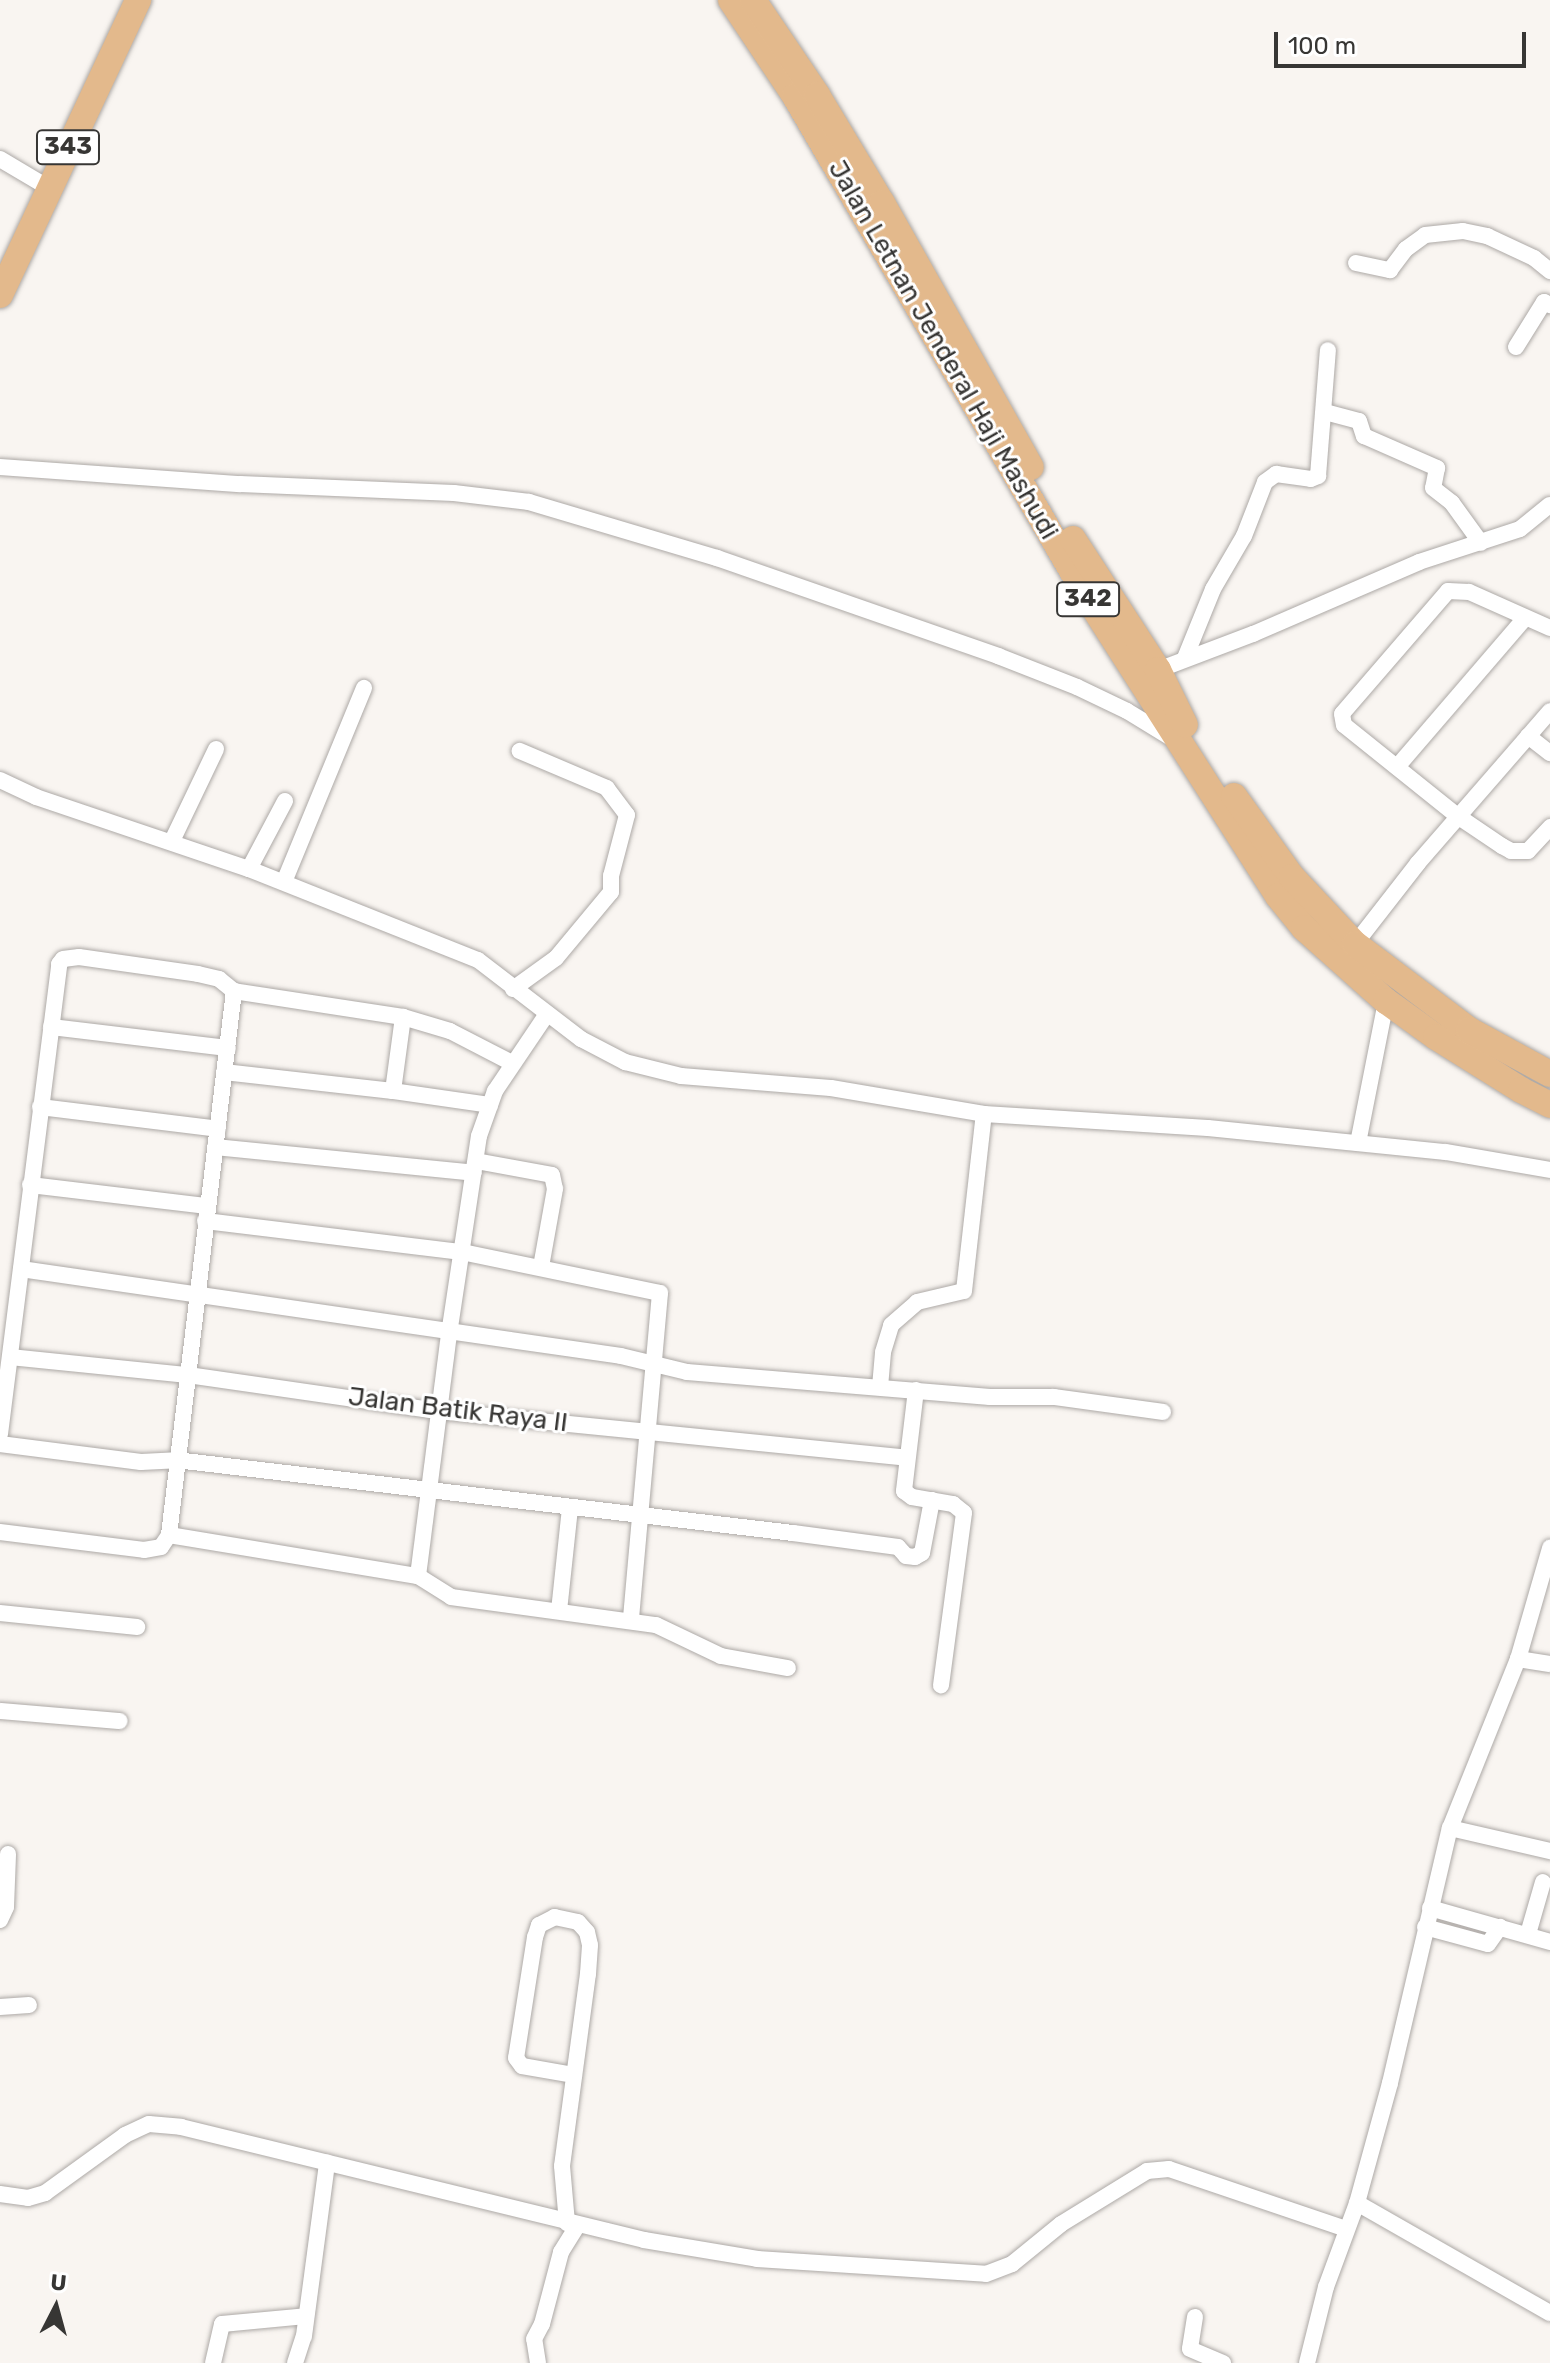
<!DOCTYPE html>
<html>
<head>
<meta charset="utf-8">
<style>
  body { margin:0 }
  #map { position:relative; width:1550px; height:2363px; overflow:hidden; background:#f9f5f1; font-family:Rubik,sans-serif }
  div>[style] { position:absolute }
  .roads { filter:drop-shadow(0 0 2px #ada9a6) drop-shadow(0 0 2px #ada9a6) }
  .street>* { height:16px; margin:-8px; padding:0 8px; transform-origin:8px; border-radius:8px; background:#fff }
  .primary>* { height:26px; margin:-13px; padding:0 13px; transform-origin:13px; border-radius:13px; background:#e3b98c }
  span { translate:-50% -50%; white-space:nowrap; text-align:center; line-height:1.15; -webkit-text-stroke:6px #fff; paint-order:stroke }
  .shield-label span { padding:2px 6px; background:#fff; border:2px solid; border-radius:6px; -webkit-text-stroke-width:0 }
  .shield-label { font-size:24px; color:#373634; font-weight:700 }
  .street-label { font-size:26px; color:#373634 }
  .north { position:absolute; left:16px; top:2267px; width:80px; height:80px; -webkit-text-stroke:6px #fff; paint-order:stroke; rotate:6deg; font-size:22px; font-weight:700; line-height:32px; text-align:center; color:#373634 }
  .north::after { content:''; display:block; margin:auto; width:28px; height:36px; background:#373634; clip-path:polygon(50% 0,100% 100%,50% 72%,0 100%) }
  .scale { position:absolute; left:1274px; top:32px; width:252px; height:36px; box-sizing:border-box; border:4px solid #373634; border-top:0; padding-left:10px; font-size:24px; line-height:28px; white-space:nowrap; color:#373634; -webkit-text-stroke:6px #fff; paint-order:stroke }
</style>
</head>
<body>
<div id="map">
  <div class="roads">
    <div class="street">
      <i style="left:0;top:159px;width:57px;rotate:30.6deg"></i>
      <i style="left:1356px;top:263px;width:35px;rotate:12deg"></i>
      <i style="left:1390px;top:270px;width:26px;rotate:-53deg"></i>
      <i style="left:1406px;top:249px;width:24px;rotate:-36deg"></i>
      <i style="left:1425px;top:235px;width:38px;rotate:-6deg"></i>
      <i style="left:1463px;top:231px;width:25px;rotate:12deg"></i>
      <i style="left:1487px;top:236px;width:52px;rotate:25.1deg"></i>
      <i style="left:1534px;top:258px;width:21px;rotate:39deg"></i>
      <i style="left:1516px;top:347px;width:53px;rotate:-58.1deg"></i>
      <i style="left:1544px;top:302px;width:7px;rotate:27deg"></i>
      <i style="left:1325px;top:412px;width:35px;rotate:15deg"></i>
      <i style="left:1359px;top:421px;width:16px;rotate:72deg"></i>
      <i style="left:1364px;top:436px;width:80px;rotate:23.7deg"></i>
      <i style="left:1437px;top:468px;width:20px;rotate:101deg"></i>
      <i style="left:1433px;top:488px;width:24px;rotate:38deg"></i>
      <i style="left:1452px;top:503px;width:49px;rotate:54.1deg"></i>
      <i style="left:0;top:467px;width:241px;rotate:4.1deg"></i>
      <i style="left:240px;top:484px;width:214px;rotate:2.4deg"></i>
      <i style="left:454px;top:493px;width:76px;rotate:6.8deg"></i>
      <i style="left:529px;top:502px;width:196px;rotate:16.6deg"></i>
      <i style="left:717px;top:558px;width:298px;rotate:19.2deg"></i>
      <i style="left:998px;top:656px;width:85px;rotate:21.4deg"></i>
      <i style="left:1077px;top:687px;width:55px;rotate:25.6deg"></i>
      <i style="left:1127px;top:711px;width:54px;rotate:31.3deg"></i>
      <i style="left:1550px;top:628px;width:89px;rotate:-156deg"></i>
      <i style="left:1469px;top:592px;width:21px;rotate:-177deg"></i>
      <i style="left:1448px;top:591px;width:162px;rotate:130.8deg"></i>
      <i style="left:1342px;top:714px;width:11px;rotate:80deg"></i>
      <i style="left:1344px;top:725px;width:147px;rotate:38.7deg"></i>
      <i style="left:1459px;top:817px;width:52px;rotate:34deg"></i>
      <i style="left:1502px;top:846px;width:10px;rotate:29deg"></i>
      <i style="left:1511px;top:851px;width:17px"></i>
      <i style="left:1528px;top:851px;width:33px;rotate:-47deg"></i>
      <i style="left:1185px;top:658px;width:74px;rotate:-67.9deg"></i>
      <i style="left:1213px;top:589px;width:61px;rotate:-59.7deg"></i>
      <i style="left:1244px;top:536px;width:58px;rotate:-68.7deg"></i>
      <i style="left:1265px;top:482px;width:14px;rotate:-36deg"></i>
      <i style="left:1276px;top:474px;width:35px;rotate:8deg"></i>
      <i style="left:1311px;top:479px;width:8px;rotate:-23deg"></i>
      <i style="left:1318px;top:476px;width:126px;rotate:-85.5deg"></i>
      <i style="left:1158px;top:670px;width:102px;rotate:-20.8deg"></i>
      <i style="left:1253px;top:634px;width:181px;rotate:-23.4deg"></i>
      <i style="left:1419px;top:562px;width:106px;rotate:-18.1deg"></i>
      <i style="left:1520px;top:529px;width:38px;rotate:-39deg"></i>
      <i style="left:1528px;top:736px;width:28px;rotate:38deg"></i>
      <i style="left:1397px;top:767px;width:196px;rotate:-49.3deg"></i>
      <i style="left:0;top:780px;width:40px;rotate:25deg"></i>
      <i style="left:36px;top:797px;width:225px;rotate:18.7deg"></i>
      <i style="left:249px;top:869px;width:246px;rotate:21.7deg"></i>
      <i style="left:478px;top:960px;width:130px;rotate:37.5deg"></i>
      <i style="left:581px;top:1039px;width:50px;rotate:27.6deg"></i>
      <i style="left:625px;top:1062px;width:58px;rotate:14deg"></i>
      <i style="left:681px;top:1076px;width:150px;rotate:4.6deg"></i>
      <i style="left:831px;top:1088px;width:155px;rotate:9.6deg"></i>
      <i style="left:984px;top:1114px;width:224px;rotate:3.6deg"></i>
      <i style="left:1208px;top:1128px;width:239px;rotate:5.8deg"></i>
      <i style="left:1446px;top:1152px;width:106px;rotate:9.8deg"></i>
      <i style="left:172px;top:841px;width:102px;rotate:-64.4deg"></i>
      <i style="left:249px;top:869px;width:77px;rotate:-62.1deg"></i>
      <i style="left:284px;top:882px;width:210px;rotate:-67.6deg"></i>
      <i style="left:1355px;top:944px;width:103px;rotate:-52.1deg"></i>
      <i style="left:1418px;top:863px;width:201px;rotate:-49deg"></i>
      <i style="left:513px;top:989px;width:53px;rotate:-35.8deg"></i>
      <i style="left:556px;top:958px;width:86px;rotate:-50.2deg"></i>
      <i style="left:611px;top:892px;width:16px;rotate:-90deg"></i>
      <i style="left:611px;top:876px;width:63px;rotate:-75.3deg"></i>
      <i style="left:627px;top:815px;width:34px;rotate:-127deg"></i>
      <i style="left:607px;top:788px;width:95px;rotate:-157deg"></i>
      <i style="left:403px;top:1017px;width:49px;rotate:16.6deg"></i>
      <i style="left:450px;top:1031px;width:70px;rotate:27.3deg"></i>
      <i style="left:51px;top:1027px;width:178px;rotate:6.8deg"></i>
      <i style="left:224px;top:1072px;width:170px;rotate:6.4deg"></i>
      <i style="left:393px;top:1091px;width:75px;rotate:-82.3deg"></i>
      <i style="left:403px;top:1017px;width:171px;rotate:-171.3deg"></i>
      <i style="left:393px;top:1091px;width:98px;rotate:8.2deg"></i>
      <i style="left:40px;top:1107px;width:179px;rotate:7deg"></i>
      <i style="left:1358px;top:1143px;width:145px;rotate:-78.8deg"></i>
      <i style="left:215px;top:1147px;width:260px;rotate:5.7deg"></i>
      <i style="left:476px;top:1161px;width:77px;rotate:10.4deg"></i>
      <i style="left:552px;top:1175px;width:14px;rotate:78deg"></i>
      <i style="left:555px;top:1189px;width:79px;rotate:100.2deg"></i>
      <i style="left:30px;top:1185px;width:177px;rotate:6.8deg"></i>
      <i style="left:205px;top:1221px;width:259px;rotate:6.9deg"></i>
      <i style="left:462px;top:1252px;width:202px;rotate:11.7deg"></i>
      <i style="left:660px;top:1293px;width:328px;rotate:95.1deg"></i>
      <i style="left:21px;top:1269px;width:606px;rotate:8.25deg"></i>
      <i style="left:621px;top:1356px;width:68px;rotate:13.6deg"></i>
      <i style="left:687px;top:1372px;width:304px;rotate:4.7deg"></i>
      <i style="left:990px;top:1397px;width:64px"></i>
      <i style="left:1054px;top:1397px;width:110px;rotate:7.8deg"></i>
      <i style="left:10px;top:1357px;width:179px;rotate:5.8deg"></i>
      <i style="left:188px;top:1375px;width:254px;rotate:8.2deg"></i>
      <i style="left:439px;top:1411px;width:470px;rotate:5.7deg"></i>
      <i style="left:880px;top:1387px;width:35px;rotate:-85deg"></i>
      <i style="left:883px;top:1352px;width:28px;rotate:-73deg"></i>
      <i style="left:891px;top:1325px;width:35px;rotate:-41deg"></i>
      <i style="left:917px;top:1302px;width:48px;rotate:-13.2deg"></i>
      <i style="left:964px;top:1291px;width:178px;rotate:-83.6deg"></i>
      <i style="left:916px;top:1390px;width:102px;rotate:96.8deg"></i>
      <i style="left:904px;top:1491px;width:10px;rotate:37deg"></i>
      <i style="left:912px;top:1497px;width:42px;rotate:9.7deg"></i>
      <i style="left:953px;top:1504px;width:14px;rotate:39deg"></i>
      <i style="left:964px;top:1513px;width:174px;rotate:97.6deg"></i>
      <i style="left:0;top:1434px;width:474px;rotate:-82.8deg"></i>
      <i style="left:59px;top:964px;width:6px;rotate:-51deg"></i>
      <i style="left:63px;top:959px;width:16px;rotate:-7deg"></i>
      <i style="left:79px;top:957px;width:120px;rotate:8.1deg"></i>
      <i style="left:198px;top:974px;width:22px;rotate:13deg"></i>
      <i style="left:219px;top:979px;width:19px;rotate:39deg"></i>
      <i style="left:0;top:1444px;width:142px;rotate:7.3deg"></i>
      <i style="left:141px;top:1462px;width:35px;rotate:-3deg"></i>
      <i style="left:176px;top:1460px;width:621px;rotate:6.75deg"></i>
      <i style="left:793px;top:1533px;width:106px;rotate:7.6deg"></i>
      <i style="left:898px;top:1547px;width:12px;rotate:48deg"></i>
      <i style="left:906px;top:1556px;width:9px;rotate:6deg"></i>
      <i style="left:915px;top:1557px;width:8px;rotate:-30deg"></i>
      <i style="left:922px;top:1553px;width:54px;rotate:-79.3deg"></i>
      <i style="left:0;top:1532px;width:145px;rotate:7.1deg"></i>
      <i style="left:144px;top:1550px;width:17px;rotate:-10deg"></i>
      <i style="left:161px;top:1547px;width:14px;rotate:-56deg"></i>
      <i style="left:169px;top:1535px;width:548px;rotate:-83.19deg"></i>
      <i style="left:169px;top:1535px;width:252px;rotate:9.4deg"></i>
      <i style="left:418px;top:1576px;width:39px;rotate:32deg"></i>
      <i style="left:451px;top:1597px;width:207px;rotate:7.8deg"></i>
      <i style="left:656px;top:1625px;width:72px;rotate:25.5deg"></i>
      <i style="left:721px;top:1656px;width:68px;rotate:10.2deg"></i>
      <i style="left:418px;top:1576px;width:244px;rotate:-82.7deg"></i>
      <i style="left:449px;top:1334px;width:200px;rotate:-81.4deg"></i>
      <i style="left:479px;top:1136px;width:48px;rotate:-70.4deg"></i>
      <i style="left:495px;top:1091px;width:93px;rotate:-56deg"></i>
      <i style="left:559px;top:1611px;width:104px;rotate:-83.9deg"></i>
      <i style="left:0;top:1613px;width:138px;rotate:5.8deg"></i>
      <i style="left:1518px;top:1659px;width:32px;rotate:9deg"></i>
      <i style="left:0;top:1711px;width:120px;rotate:4.8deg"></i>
      <i style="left:1450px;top:1828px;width:103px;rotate:13deg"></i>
      <i style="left:1430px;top:1908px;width:125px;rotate:15.8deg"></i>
      <i style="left:0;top:1920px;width:14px;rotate:-65deg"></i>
      <i style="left:6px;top:1907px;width:53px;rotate:-87.8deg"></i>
      <i style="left:1425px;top:1927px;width:65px;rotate:15.1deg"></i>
      <i style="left:1488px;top:1944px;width:21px;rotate:-55deg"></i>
      <i style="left:1528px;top:1934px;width:54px;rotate:-73.9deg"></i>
      <i style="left:0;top:2007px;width:29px;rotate:-4deg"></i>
      <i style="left:0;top:2194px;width:28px;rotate:8deg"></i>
      <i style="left:28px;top:2198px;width:18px;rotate:-16deg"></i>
      <i style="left:45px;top:2193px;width:99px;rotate:-35.9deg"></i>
      <i style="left:125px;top:2135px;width:26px;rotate:-25deg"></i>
      <i style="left:149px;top:2124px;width:32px;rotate:5deg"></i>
      <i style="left:181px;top:2127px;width:477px;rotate:13.7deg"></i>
      <i style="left:644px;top:2240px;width:115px;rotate:9.5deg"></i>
      <i style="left:757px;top:2259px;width:229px;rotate:3.7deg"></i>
      <i style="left:986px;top:2274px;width:28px;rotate:-21deg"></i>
      <i style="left:1012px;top:2264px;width:63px;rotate:-39.2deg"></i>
      <i style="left:1061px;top:2224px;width:101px;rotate:-31.6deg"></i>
      <i style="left:1147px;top:2171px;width:22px;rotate:-5deg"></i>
      <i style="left:1169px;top:2169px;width:187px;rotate:18.7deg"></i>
      <i style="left:1357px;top:2203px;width:222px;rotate:29.7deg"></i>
      <i style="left:567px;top:2223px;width:57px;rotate:-95deg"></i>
      <i style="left:562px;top:2166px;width:194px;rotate:-82.3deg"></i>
      <i style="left:588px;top:1974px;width:29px;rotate:-86deg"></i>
      <i style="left:590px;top:1945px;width:13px;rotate:-103deg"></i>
      <i style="left:587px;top:1932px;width:13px;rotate:-132deg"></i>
      <i style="left:578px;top:1922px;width:24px;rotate:-168deg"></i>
      <i style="left:555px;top:1917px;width:18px;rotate:153deg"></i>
      <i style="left:539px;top:1925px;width:13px;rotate:108deg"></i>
      <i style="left:535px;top:1937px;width:122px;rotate:98.9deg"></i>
      <i style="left:516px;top:2058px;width:10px;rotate:53deg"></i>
      <i style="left:522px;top:2066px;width:53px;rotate:9.8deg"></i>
      <i style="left:1195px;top:2317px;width:32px;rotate:99deg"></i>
      <i style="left:1190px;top:2349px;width:36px;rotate:23deg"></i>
      <i style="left:213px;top:2363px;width:40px;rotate:-77deg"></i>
      <i style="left:222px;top:2324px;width:84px;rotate:-5.4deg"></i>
      <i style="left:295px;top:2363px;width:28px;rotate:-72deg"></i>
      <i style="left:304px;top:2336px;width:175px;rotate:-82.4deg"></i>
      <i style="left:538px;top:2363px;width:24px;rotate:-99deg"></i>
      <i style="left:534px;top:2339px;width:17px;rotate:-62deg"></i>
      <i style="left:542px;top:2324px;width:74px;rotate:-75.2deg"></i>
      <i style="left:561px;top:2252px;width:32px;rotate:-58deg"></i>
      <i style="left:1307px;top:2363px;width:78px;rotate:-76deg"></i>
      <i style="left:1326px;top:2287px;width:90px;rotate:-69.7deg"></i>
      <i style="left:1357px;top:2203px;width:124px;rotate:-74.6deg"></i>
      <i style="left:1390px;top:2083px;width:262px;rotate:-76.8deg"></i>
      <i style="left:1450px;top:1828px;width:182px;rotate:-68.1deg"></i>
      <i style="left:1518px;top:1659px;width:116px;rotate:-73.9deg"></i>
    </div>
    <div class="primary">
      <i style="left:731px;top:0;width:115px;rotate:56.3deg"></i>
      <i style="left:795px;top:96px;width:589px;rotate:59.74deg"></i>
      <i style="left:1092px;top:605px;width:345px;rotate:57.4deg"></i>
      <i style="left:1278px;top:896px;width:41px;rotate:50.9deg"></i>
      <i style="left:1304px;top:928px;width:110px;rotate:41.7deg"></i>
      <i style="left:1386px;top:1001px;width:62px;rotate:35.8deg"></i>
      <i style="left:1436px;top:1037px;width:100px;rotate:31.9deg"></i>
      <i style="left:1521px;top:1090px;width:33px;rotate:27deg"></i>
      <i style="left:753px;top:0;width:115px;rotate:56deg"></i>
      <i style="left:817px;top:95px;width:126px;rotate:59deg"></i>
      <i style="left:882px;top:203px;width:303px;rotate:60.6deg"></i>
      <i style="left:0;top:295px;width:326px;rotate:-64.9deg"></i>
      <i style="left:1073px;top:539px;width:156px;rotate:57deg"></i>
      <i style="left:1158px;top:670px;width:61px;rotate:63.9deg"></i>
      <i style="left:1234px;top:796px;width:100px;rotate:54.4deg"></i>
      <i style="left:1292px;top:877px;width:92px;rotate:46.8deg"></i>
      <i style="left:1355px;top:944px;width:143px;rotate:37deg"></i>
      <i style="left:1469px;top:1030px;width:92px;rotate:28.5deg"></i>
    </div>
  </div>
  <div class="shield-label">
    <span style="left:68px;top:147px">343</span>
    <span style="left:1088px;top:599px">342</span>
  </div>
  <div class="street-label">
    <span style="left:943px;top:350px;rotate:60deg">Jalan Letnan Jenderal Haji Mashudi</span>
    <span style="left:458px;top:1410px;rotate:7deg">Jalan Batik Raya II</span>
  </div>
  <div class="north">U</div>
  <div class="scale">100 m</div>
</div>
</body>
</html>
